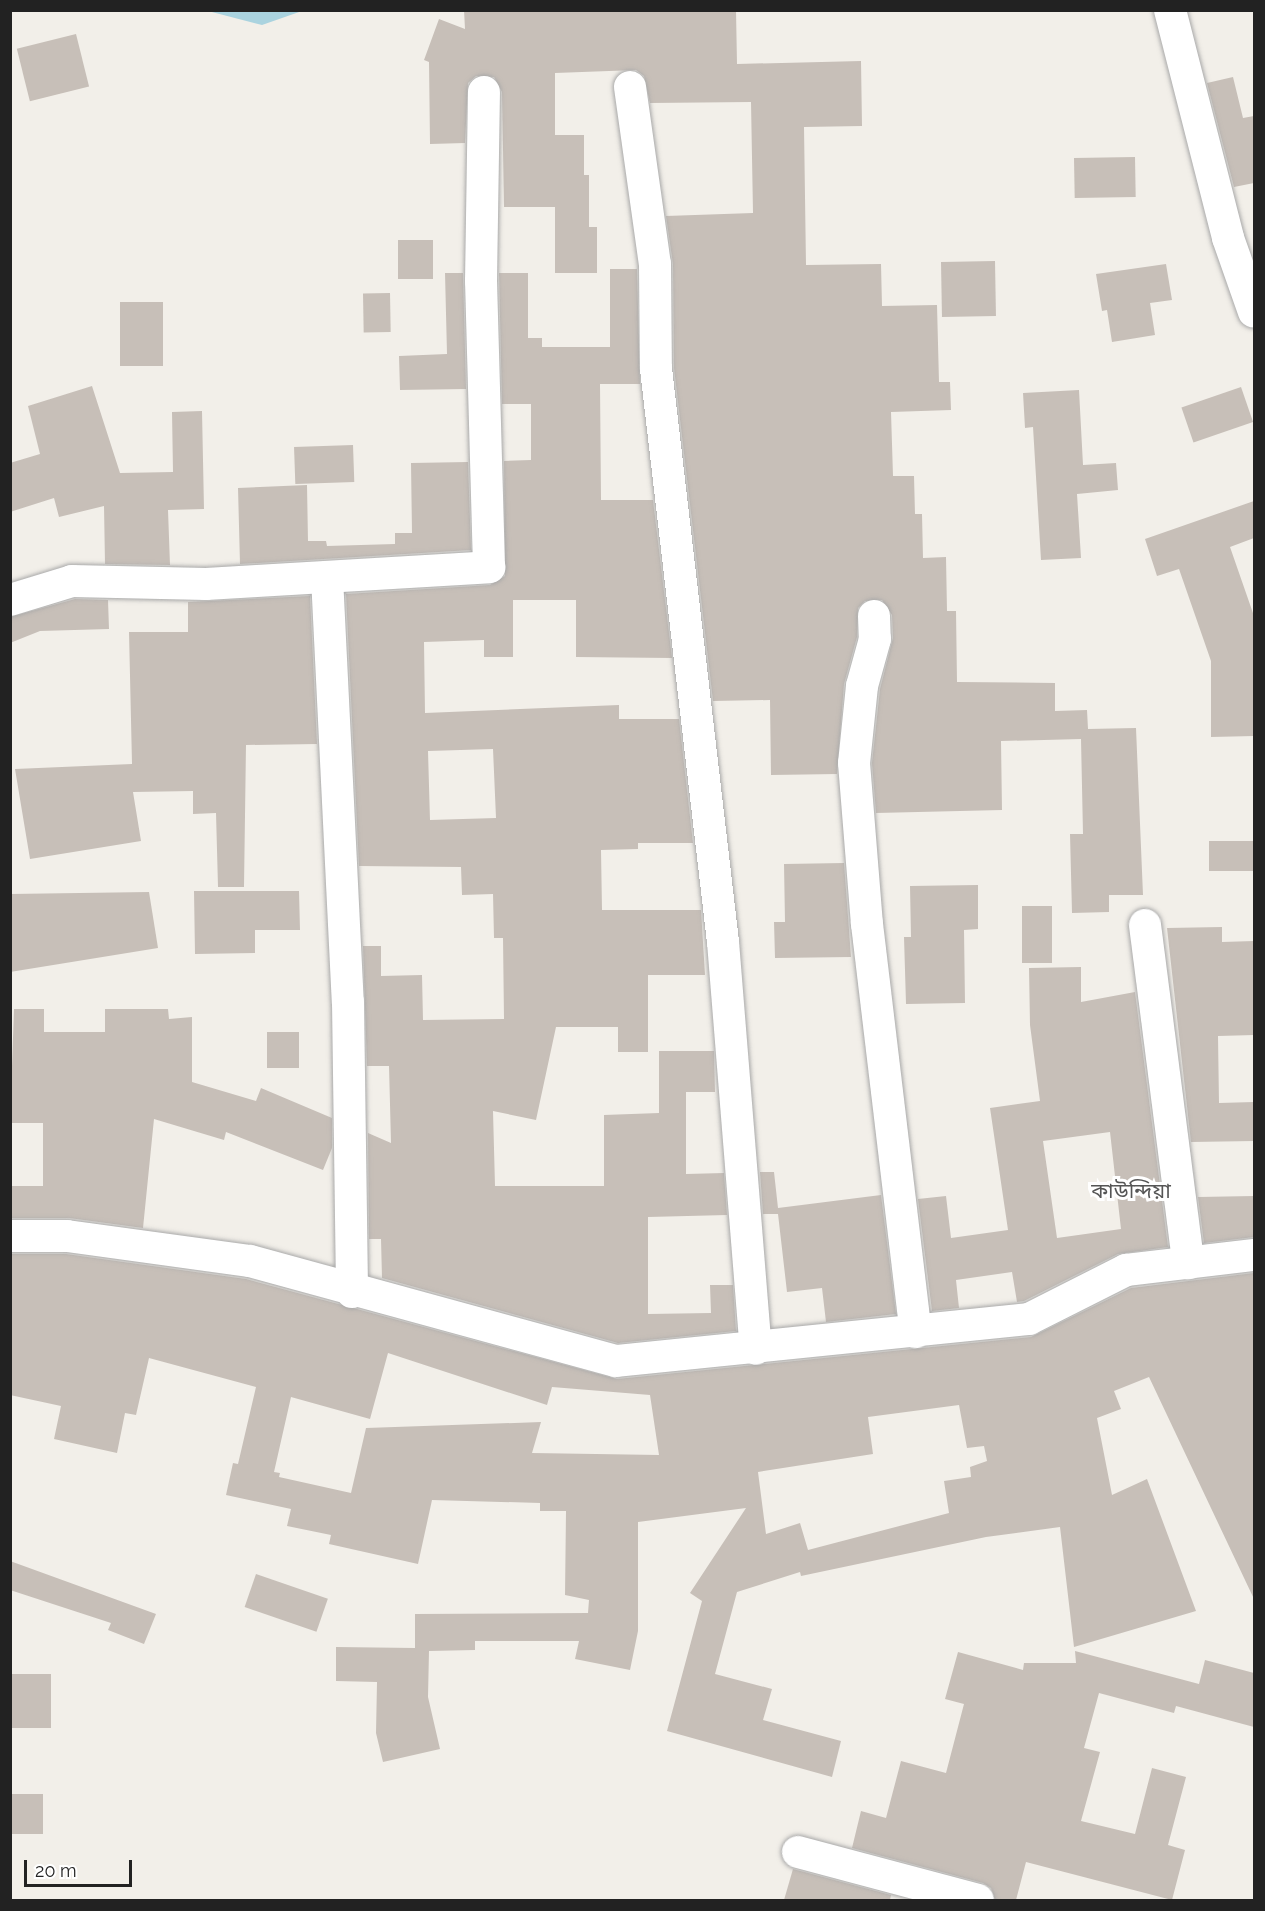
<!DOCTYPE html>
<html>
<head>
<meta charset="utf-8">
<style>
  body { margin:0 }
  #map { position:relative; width:1265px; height:1911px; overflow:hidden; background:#f2efe9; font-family:Raleway,"Noto Sans Bengali",sans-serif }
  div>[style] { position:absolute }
  .water>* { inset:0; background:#aad3df }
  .building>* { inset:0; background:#c7bfb8; transform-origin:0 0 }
  .roads { filter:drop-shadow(0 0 2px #a9a9a9) drop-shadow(0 0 2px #a9a9a9) }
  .street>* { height:32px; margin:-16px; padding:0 16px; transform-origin:16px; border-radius:16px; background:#fff }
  span { translate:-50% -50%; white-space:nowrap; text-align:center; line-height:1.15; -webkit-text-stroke:6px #fff; paint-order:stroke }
  .quarter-label { font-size:21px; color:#555 }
  .frame { position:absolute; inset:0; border:12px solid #222; pointer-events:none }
  .scale { position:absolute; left:24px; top:1860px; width:108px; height:27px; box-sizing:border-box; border:3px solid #222; border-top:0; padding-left:8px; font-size:18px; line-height:21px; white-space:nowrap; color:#222; -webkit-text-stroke:4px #fff; paint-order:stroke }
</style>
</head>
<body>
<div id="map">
  <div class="water">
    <i style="clip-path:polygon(208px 11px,302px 11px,262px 25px)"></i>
  </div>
  <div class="building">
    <i style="clip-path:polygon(464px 10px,736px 10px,737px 64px,861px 61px,862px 126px,804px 127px,806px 265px,881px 264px,882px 306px,937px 305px,939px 382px,950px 382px,951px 410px,891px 412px,893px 476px,914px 476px,915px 514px,922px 514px,923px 558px,946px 557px,947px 611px,956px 611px,957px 682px,1055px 683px,1055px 711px,1087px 710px,1088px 729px,1136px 728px,1143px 895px,1109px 895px,1109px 912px,1072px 913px,1070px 834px,1083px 834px,1081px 739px,1001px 741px,1002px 810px,876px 813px,872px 763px,880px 689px,893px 638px,892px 615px,882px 600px,865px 601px,858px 608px,857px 637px,844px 684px,837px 774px,771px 775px,770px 700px,713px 701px,674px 368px,673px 264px,666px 216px,753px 213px,751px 102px,650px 103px,644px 76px,636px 70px,555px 73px,555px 135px,584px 135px,584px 175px,589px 175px,589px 227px,597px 227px,597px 273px,555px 273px,555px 207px,504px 207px,502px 92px,494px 77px,476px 76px,468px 83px,465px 143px,430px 144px,429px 62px,424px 60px,439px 19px,465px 29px)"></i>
    <i style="left:76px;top:34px;width:54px;height:61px;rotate:76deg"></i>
    <i style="clip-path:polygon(1233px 77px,1243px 118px,1254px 116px,1254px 183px,1234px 187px,1207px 83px)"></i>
    <i style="left:1135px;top:157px;width:40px;height:61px;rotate:89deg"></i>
    <i style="left:433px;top:240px;width:39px;height:35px;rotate:90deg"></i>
    <i style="left:995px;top:261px;width:55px;height:54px;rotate:89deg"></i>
    <i style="clip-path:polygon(1166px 264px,1172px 300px,1150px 303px,1155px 335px,1112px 342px,1107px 310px,1102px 311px,1096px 274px)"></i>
    <i style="clip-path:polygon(evenodd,610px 269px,637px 269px,640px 384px,600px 384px,601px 500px,653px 500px,672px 658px,576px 657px,576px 600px,513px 600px,513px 657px,484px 657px,484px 640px,424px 642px,425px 713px,619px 705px,619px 719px,679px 719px,693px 843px,638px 843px,638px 849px,601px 850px,602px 910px,701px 910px,705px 975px,648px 975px,648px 1052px,618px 1052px,618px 1027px,556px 1027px,536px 1120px,493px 1111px,495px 1186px,604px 1186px,604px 1115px,659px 1113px,659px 1051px,714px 1051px,715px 1092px,686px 1092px,686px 1174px,724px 1173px,727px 1215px,648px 1217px,648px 1314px,711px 1313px,710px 1285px,733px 1285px,736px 1331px,618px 1343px,382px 1278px,381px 1239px,369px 1239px,368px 1133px,391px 1143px,389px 1066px,367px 1066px,363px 946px,381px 946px,381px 976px,422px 975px,423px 1020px,504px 1019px,503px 938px,494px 938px,493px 894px,462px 895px,461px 867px,359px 866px,346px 594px,490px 585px,505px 576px,504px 461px,531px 460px,531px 404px,502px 404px,499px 273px,528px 273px,528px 338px,542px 338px,542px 347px,610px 347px,610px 269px,493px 749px,496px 818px,430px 820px,428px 751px,493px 749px)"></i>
    <i style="clip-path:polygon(445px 273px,463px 273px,466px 389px,400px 390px,399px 356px,447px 354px)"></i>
    <i style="left:390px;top:293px;width:39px;height:27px;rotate:89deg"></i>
    <i style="left:120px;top:302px;width:43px;height:64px"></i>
    <i style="clip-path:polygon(92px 386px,120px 473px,173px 472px,172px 412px,202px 411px,204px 509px,168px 510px,170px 565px,105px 564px,104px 506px,59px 517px,54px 498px,10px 512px,10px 463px,40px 454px,28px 406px)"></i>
    <i style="left:1241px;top:387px;width:37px;height:63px;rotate:71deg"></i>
    <i style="clip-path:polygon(1079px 390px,1083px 465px,1116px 463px,1118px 490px,1077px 494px,1081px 558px,1041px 560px,1033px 427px,1025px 428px,1023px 393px)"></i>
    <i style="left:353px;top:445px;width:37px;height:59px;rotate:88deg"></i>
    <i style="clip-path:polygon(468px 462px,471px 550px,240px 564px,238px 488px,307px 485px,308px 541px,326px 541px,327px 546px,395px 544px,395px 533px,412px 533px,411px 463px)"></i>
    <i style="clip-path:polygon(1254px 501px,1254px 538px,1230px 547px,1254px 616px,1254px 736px,1211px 737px,1211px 661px,1179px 569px,1157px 576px,1145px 539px)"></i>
    <i style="clip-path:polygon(310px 596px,317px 744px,246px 745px,244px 887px,218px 887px,216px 813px,193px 814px,193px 791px,133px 792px,141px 841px,30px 859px,15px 769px,132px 764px,129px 632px,188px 632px,188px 602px)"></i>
    <i style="clip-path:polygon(75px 599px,108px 600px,109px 629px,40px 631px,10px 643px,10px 617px)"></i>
    <i style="left:1254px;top:841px;width:30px;height:45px;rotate:90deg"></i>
    <i style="clip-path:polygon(844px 863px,851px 957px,775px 958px,774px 922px,785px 922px,784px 864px)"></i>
    <i style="clip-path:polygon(978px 885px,978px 929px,964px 930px,965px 1003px,906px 1004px,904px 937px,911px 937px,910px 886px)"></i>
    <i style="clip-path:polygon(194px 891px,299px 891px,300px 930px,255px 930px,255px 953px,195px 954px)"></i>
    <i style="clip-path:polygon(149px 892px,158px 948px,10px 972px,10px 894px)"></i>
    <i style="left:1022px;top:906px;width:30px;height:57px"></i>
    <i style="clip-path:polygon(1222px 927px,1222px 942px,1254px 941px,1254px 1035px,1218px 1036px,1219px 1103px,1254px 1102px,1254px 1141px,1191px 1142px,1167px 928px)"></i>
    <i style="clip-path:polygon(evenodd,1081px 967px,1081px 1002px,1135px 992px,1168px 1247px,1118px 1254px,1024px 1301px,1017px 1302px,1012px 1272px,956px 1280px,959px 1308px,932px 1311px,918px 1199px,946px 1196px,951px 1238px,1008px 1230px,990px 1108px,1040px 1101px,1030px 1025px,1029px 968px,1081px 967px,1110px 1132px,1121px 1229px,1057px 1238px,1043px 1141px,1110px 1132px)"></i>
    <i style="clip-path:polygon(14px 1009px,44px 1009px,44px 1032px,105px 1032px,105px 1009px,168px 1009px,169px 1019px,192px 1017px,192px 1082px,256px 1101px,261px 1088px,332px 1118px,332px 1148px,323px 1170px,226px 1132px,224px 1140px,154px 1119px,143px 1228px,69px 1218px,12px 1218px,12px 1186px,43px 1186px,43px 1123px,10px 1123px)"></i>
    <i style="left:267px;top:1032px;width:32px;height:36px"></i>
    <i style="clip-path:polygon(760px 1172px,774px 1172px,778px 1208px,881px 1195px,896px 1314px,826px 1322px,822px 1288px,787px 1292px,778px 1214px,763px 1214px)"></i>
    <i style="clip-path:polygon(1254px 1196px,1254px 1237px,1204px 1243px,1198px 1197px)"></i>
    <i style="clip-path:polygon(evenodd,11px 1254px,66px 1254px,246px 1279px,617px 1379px,1031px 1337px,1131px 1288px,1254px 1273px,1254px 1599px,1149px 1377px,1114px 1391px,1121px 1409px,1097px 1418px,1112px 1495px,1147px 1479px,1196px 1611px,1074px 1647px,1060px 1527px,986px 1537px,801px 1576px,800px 1572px,737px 1592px,715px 1674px,772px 1689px,763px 1720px,841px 1741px,832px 1777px,667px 1731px,702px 1601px,690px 1593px,746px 1508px,638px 1522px,638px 1631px,630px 1670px,575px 1659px,579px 1641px,475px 1641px,475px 1650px,429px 1651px,428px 1697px,440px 1749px,383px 1762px,376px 1733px,377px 1682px,336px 1681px,336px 1647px,415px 1648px,415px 1614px,588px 1613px,589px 1600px,565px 1595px,566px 1511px,540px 1511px,540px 1503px,432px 1500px,418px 1564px,329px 1544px,331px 1535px,287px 1526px,291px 1509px,226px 1495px,233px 1463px,238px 1464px,256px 1387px,149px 1358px,136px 1415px,125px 1413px,117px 1453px,54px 1439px,61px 1406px,10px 1395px,11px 1254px,388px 1353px,547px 1405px,552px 1387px,650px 1395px,659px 1455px,532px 1453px,541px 1422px,366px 1428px,351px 1493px,279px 1477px,280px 1473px,274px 1472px,291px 1397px,370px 1419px,388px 1353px,11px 1254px,959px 1405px,967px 1448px,984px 1446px,987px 1461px,970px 1467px,971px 1477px,944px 1481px,949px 1513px,808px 1550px,800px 1523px,766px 1534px,758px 1472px,873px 1454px,868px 1417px,959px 1405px)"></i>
    <i style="clip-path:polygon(10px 1561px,156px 1614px,144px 1644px,108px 1630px,111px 1623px,10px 1590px)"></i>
    <i style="left:256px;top:1574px;width:76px;height:35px;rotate:19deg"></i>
    <i style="clip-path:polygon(1075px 1651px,1199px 1684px,1205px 1660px,1254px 1673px,1254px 1727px,1176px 1706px,1174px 1713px,1099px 1693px,1084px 1748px,1100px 1752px,1081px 1821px,1135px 1834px,1152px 1768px,1186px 1777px,1168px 1845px,1185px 1850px,1172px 1900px,1026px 1862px,1016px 1900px,995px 1900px,991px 1888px,983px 1883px,852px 1848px,861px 1811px,886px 1818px,901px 1761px,946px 1773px,964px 1704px,945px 1699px,958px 1652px,1023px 1670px,1024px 1663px,1076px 1663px)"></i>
    <i style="left:10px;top:1674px;width:41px;height:54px"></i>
    <i style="left:10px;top:1794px;width:33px;height:40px"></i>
    <i style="clip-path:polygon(793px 1869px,891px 1895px,890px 1900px,784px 1900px)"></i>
  </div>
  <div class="roads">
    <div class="street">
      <i style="left:1170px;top:10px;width:235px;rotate:75.7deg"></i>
      <i style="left:1228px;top:238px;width:78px;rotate:70.6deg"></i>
      <i style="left:630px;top:87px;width:179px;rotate:82deg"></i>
      <i style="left:655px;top:264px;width:105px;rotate:89.5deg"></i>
      <i style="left:656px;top:369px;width:577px;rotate:83.33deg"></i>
      <i style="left:723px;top:942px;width:408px;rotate:85.4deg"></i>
      <i style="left:327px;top:577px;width:426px;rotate:87.2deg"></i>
      <i style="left:348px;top:1002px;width:290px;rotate:89.2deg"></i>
      <i style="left:10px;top:600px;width:65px;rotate:-17deg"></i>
      <i style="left:72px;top:581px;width:134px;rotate:1.3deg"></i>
      <i style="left:206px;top:584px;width:284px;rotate:-3.4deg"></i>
      <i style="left:489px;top:567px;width:286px;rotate:-91.6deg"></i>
      <i style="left:481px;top:281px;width:189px;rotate:-89.1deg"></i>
      <i style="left:874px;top:616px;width:23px;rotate:88deg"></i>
      <i style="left:875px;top:639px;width:49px;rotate:105.5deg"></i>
      <i style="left:862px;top:686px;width:77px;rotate:95.9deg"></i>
      <i style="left:854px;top:763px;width:162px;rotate:85.4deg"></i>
      <i style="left:867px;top:924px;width:411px;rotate:83.2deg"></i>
      <i style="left:1145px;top:925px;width:341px;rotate:82.7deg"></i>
      <i style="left:10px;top:1236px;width:57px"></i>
      <i style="left:67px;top:1236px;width:185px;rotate:7.8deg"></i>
      <i style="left:250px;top:1261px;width:379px;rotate:15.3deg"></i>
      <i style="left:616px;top:1361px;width:415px;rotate:-5.8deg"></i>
      <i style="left:1029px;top:1319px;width:109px;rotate:-26.8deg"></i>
      <i style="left:1126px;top:1270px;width:129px;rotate:-6.7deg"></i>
      <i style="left:798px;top:1852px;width:186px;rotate:14.9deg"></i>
    </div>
  </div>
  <div class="quarter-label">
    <span style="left:1131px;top:1191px">কাউন্দিয়া</span>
  </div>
  <div class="frame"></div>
  <div class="scale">20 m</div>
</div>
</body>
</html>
